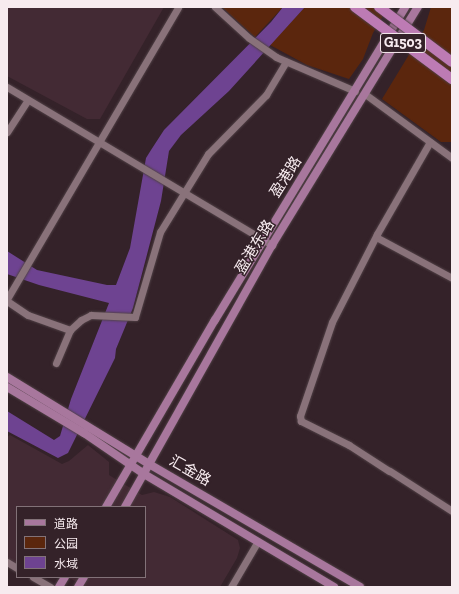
<!DOCTYPE html>
<html>
<head>
<meta charset="utf-8">
<style>
  body { margin:0 }
  #map { position:relative; width:459px; height:594px; overflow:hidden; background:#342229; font-family:"Zilla Slab","Noto Sans SC",serif }
  div>[style] { position:absolute }
  .built>* { inset:0; background:#432a34 }
  .green>* { inset:0; background:#5b260d }
  .water>* { inset:0; background:#6e4391 }
  .roads { filter:drop-shadow(0 0 1px #504146) drop-shadow(0 0 1px #504146) }
  .minor>* { height:7px; margin:-3.5px; padding:0 3.5px; transform-origin:3.5px; border-radius:3.5px; background:#89727a }
  .major>* { height:8px; margin:-4px; padding:0 4px; transform-origin:4px; border-radius:4px; background:#a8779d }
  .bridges { filter:drop-shadow(0 0 1px #504146) drop-shadow(0 0 1px #504146) }
  .highway-bridge>* { height:10px; margin:-5px; padding:0 5px; transform-origin:5px; border-radius:5px; background:#bd7bb4 }
  span { translate:-50% -50%; white-space:nowrap; text-align:center; line-height:1.15; -webkit-text-stroke:3px #342229; paint-order:stroke }
  .shield-label span { padding:1px 3px; background:#342229; border:1px solid; border-radius:3px; -webkit-text-stroke-width:0 }
  .shield-label { font-size:14px; color:#f7ebef; font-weight:700 }
  .street-label { font-size:15px; color:#f7ebef }
  .frame { position:absolute; inset:0; border:8px solid #f7ebef; pointer-events:none }
  .legend { position:absolute; left:16px; top:506px; width:130px; height:72px; box-sizing:border-box; background:#342229; border:1px solid #827278; margin:0; padding:5px 7px; list-style:none; font-size:12px; color:#f7ebef }
  .legend li { display:flex; align-items:center; gap:8px; height:20px }
  .legend b { width:20px; border:1px solid #827278 }
</style>
</head>
<body>
<div id="map">
  <div class="built">
    <i style="clip-path:polygon(7px 7px,164px 7px,100px 119px,87px 119px,7px 76px)"></i>
    <i style="clip-path:polygon(10px 435px,62px 464px,69px 461px,88px 445px,109px 462px,109px 475px,142px 495px,154px 492px,170px 497px,238px 540px,240px 548px,237px 558px,220px 587px,87px 587px,67px 577px,145px 577px,145px 507px,17px 507px,17px 566px,7px 559px,7px 437px)"></i>
  </div>
  <div class="green">
    <i style="clip-path:polygon(222px 7px,283px 7px,255px 37px)"></i>
    <i style="clip-path:polygon(305px 7px,388px 7px,373px 33px,363px 59px,349px 79px,307px 65px,270px 45px)"></i>
    <i style="clip-path:polygon(431px 7px,452px 7px,452px 142px,441px 142px,382px 99px,424px 30px)"></i>
  </div>
  <div class="water">
    <i style="clip-path:polygon(283px 7px,305px 7px,229px 91px,181px 135px,169px 151px,161px 201px,133px 308px,116px 349px,115px 358px,68px 453px,58px 458px,7px 431px,7px 411px,54px 440px,60px 436px,71px 399px,109px 303px,39px 285px,7px 274px,7px 251px,37px 270px,107px 285px,116px 285px,130px 248px,146px 158px,151px 150px,164px 130px,271px 22px)"></i>
  </div>
  <div class="roads">
    <div class="minor">
      <i style="left:215px;top:7px;width:46px;rotate:42.4deg"></i>
      <i style="left:249px;top:38px;width:33px;rotate:35deg"></i>
      <i style="left:276px;top:57px;width:86px;rotate:23.3deg"></i>
      <i style="left:7px;top:87px;width:309px;rotate:30.8deg"></i>
      <i style="left:365px;top:94px;width:108px;rotate:36.3deg"></i>
      <i style="left:7px;top:132px;width:38px;rotate:-57deg"></i>
      <i style="left:376px;top:237px;width:86px;rotate:28.3deg"></i>
      <i style="left:7px;top:299px;width:338px;rotate:-59.6deg"></i>
      <i style="left:7px;top:301px;width:25px;rotate:34deg"></i>
      <i style="left:28px;top:315px;width:45px;rotate:19.7deg"></i>
      <i style="left:56px;top:363px;width:36px;rotate:-67deg"></i>
      <i style="left:70px;top:330px;width:15px;rotate:-42deg"></i>
      <i style="left:81px;top:320px;width:11px;rotate:-27deg"></i>
      <i style="left:91px;top:315px;width:44px;rotate:2.6deg"></i>
      <i style="left:135px;top:317px;width:89px;rotate:-73.6deg"></i>
      <i style="left:160px;top:232px;width:92px;rotate:-58.4deg"></i>
      <i style="left:208px;top:154px;width:83px;rotate:-45.5deg"></i>
      <i style="left:266px;top:95px;width:39px;rotate:-59deg"></i>
      <i style="left:389px;top:471px;width:48px;rotate:-147deg"></i>
      <i style="left:349px;top:445px;width:54px;rotate:-153.4deg"></i>
      <i style="left:301px;top:421px;width:5px;rotate:-101deg"></i>
      <i style="left:300px;top:416px;width:99px;rotate:-71.2deg"></i>
      <i style="left:332px;top:322px;width:99px;rotate:-62.9deg"></i>
      <i style="left:377px;top:234px;width:106px;rotate:-60.1deg"></i>
      <i style="left:390px;top:471px;width:74px;rotate:32.8deg"></i>
      <i style="left:7px;top:562px;width:12px;rotate:31deg"></i>
      <i style="left:33px;top:577px;width:20px;rotate:30deg"></i>
      <i style="left:231px;top:587px;width:53px;rotate:-59.6deg"></i>
    </div>
    <div class="major">
      <i style="left:7px;top:377px;width:167px;rotate:31.5deg"></i>
      <i style="left:149px;top:464px;width:244px;rotate:30.2deg"></i>
      <i style="left:7px;top:387px;width:90px;rotate:30.9deg"></i>
      <i style="left:84px;top:433px;width:73px;rotate:34.3deg"></i>
      <i style="left:144px;top:474px;width:221px;rotate:30.7deg"></i>
      <i style="left:106px;top:507px;width:216px;rotate:-59.8deg"></i>
      <i style="left:215px;top:320px;width:366px;rotate:-58.7deg"></i>
      <i style="left:125px;top:507px;width:300px;rotate:-60.7deg"></i>
      <i style="left:272px;top:245px;width:279px;rotate:-58.5deg"></i>
      <i style="left:59px;top:587px;width:12px;rotate:-59deg"></i>
      <i style="left:78px;top:587px;width:12px;rotate:-59deg"></i>
    </div>
  </div>
  <div class="bridges">
    <div class="highway-bridge">
      <i style="left:355px;top:7px;width:121px;rotate:36.6deg"></i>
      <i style="left:379px;top:7px;width:91px;rotate:37deg"></i>
    </div>
  </div>
  <div class="shield-label">
    <span style="left:403px;top:43px">G1503</span>
  </div>
  <div class="street-label">
    <span style="left:286px;top:177px;rotate:-58deg">盈港路</span>
    <span style="left:255px;top:247px;rotate:-59deg">盈港东路</span>
    <span style="left:190px;top:471px;rotate:30deg">汇金路</span>
  </div>
  <div class="frame"></div>
  <ul class="legend">
  <li><b style="height:5px;background:#a8779d"></b>道路</li>
  <li><b style="height:11px;background:#5b260d"></b>公园</li>
  <li><b style="height:11px;background:#6e4391"></b>水域</li>
  </ul>
</div>
</body>
</html>
